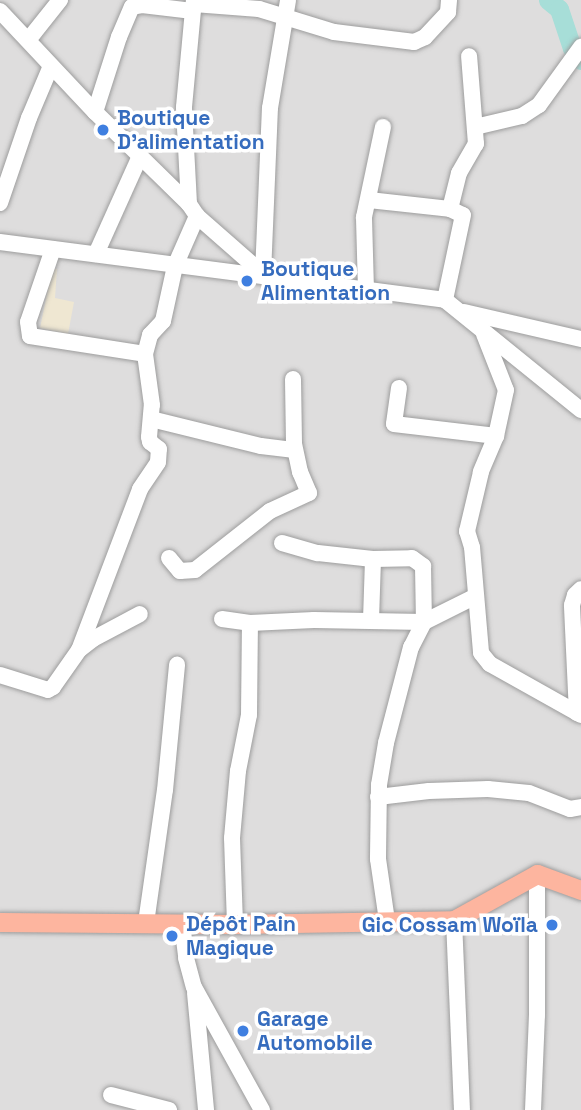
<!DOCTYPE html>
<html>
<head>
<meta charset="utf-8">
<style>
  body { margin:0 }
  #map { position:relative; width:581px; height:1110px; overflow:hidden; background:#f1eae6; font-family:"Space Grotesk",sans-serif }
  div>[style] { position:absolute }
  .residential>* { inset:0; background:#dedddd; transform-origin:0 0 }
  .farmland>* { inset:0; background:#efe7d2 }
  .river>* { height:19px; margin:-9.5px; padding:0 9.5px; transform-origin:9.5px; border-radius:9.5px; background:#a7ded8 }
  .roads { filter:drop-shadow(0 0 2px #9d9d9d) drop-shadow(0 0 2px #9d9d9d) }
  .minor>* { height:16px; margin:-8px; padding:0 8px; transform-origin:8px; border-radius:8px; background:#fff }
  .major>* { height:19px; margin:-9.5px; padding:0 9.5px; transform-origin:9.5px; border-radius:9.5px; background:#fdb59f }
  .dots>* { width:19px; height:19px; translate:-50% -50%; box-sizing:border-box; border:4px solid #fff; border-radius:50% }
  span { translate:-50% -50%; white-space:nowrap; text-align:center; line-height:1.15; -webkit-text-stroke:7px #fff; paint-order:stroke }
  .shop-label { font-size:21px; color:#366cbe; font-weight:700 }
  .left { translate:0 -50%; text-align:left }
  .right { translate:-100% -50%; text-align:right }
</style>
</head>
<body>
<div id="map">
  <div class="residential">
    <i style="left:0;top:0;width:581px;height:1110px"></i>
  </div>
  <div class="farmland">
    <i style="clip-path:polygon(52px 269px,57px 269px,55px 298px,74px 302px,68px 334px,40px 328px)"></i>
  </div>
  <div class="river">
    <i style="left:548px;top:0;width:14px;rotate:39deg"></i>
    <i style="left:559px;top:9px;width:41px;rotate:71.6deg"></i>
    <i style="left:572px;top:48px;width:15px;rotate:53deg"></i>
  </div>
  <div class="roads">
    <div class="minor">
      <i style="left:194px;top:4px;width:65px;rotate:4.4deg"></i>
      <i style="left:259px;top:9px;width:78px;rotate:17deg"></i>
      <i style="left:334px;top:32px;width:81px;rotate:7.1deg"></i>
      <i style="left:414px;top:42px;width:12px;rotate:-24deg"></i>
      <i style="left:425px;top:37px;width:34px;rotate:-47deg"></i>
      <i style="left:448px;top:12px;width:12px;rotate:-85deg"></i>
      <i style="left:0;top:11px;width:139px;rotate:46.8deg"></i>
      <i style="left:95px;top:112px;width:132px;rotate:44.4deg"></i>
      <i style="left:189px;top:204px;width:14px;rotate:56deg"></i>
      <i style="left:197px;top:216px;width:88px;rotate:41.3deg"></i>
      <i style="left:29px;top:39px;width:50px;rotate:-51.5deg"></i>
      <i style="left:95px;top:112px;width:79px;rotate:-72.3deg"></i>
      <i style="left:119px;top:37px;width:33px;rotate:-67deg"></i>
      <i style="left:132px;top:7px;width:10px;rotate:-11deg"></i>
      <i style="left:142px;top:5px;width:51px;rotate:6.7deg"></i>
      <i style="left:475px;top:127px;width:48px;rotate:-13.2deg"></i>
      <i style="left:522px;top:116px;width:20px;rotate:-33deg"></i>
      <i style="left:539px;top:105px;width:72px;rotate:-54.1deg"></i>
      <i style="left:369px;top:200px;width:81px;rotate:6.3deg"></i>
      <i style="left:450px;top:209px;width:14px;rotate:25deg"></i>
      <i style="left:463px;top:215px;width:87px;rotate:102deg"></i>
      <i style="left:0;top:203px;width:90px;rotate:-71.2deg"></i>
      <i style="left:29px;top:118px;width:56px;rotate:-67.1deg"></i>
      <i style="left:189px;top:204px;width:97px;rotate:-93deg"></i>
      <i style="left:184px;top:107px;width:107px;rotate:-84.7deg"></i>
      <i style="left:450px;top:209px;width:37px;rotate:-76deg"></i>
      <i style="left:459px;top:173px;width:34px;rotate:-60deg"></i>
      <i style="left:476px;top:144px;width:88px;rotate:-94.5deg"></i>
      <i style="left:0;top:242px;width:449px;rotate:7.4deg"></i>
      <i style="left:445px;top:300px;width:175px;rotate:39deg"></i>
      <i style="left:53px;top:249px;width:77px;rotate:108.9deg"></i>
      <i style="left:28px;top:322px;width:14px;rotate:82deg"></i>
      <i style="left:30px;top:336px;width:116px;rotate:8.9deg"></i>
      <i style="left:96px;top:254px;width:107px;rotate:-65.8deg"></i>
      <i style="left:263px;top:274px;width:166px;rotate:-87.6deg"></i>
      <i style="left:270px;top:108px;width:109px;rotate:-80.5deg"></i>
      <i style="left:366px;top:290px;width:73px;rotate:-91.6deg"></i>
      <i style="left:364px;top:217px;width:92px;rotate:-78.1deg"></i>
      <i style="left:464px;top:312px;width:120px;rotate:13deg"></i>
      <i style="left:484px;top:334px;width:60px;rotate:68.6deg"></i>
      <i style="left:506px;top:390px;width:47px;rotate:102.3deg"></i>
      <i style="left:496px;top:436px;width:39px;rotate:113deg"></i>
      <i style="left:481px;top:472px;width:61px;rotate:103.3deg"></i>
      <i style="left:467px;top:531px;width:17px;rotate:73deg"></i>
      <i style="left:472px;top:547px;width:106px;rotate:85.1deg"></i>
      <i style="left:481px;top:653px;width:14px;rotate:51deg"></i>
      <i style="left:490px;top:664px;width:104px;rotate:29.3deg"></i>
      <i style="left:399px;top:388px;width:36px;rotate:98deg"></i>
      <i style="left:394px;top:424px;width:103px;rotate:6.7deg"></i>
      <i style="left:151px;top:419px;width:113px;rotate:13.8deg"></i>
      <i style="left:261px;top:446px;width:34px;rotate:7deg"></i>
      <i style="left:282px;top:543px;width:37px;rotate:16deg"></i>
      <i style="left:318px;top:553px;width:55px;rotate:6.2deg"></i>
      <i style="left:373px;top:559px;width:39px;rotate:-1deg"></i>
      <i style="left:412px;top:558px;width:14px;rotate:36deg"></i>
      <i style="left:423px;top:566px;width:56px;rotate:89deg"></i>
      <i style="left:424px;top:622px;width:28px;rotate:117deg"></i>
      <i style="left:411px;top:647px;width:99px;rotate:104.6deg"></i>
      <i style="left:386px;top:743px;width:43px;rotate:99.5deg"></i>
      <i style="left:379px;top:785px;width:74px;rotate:90.8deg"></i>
      <i style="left:378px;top:859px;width:63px;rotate:81.7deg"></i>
      <i style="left:169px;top:558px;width:17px;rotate:50deg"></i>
      <i style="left:180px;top:571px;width:15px;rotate:-4deg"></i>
      <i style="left:195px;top:570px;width:95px;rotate:-38.2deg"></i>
      <i style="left:270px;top:511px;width:43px;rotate:-24.8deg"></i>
      <i style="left:309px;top:493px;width:23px;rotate:-113deg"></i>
      <i style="left:300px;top:472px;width:30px;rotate:-102deg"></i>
      <i style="left:294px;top:443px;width:64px;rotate:-90.9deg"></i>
      <i style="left:222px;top:619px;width:28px;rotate:8deg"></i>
      <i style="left:250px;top:623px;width:64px;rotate:-2.7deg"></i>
      <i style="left:314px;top:620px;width:110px;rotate:1deg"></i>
      <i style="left:424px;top:622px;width:58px;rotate:-26.6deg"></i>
      <i style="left:371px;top:620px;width:61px;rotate:-88.1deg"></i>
      <i style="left:79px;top:650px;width:18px;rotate:-38deg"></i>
      <i style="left:93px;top:639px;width:53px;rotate:-28deg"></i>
      <i style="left:0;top:675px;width:50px;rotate:17.4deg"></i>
      <i style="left:48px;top:690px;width:6px;rotate:-31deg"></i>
      <i style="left:53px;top:687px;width:45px;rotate:-54.9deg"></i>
      <i style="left:79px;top:650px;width:172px;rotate:-69.2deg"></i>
      <i style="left:140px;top:489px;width:32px;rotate:-56deg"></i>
      <i style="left:158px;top:462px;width:13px;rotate:-86deg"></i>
      <i style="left:159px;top:449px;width:11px;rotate:-142deg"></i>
      <i style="left:150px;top:442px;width:5px;rotate:-101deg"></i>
      <i style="left:149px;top:437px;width:32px;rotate:-85deg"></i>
      <i style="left:152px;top:405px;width:51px;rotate:-97.8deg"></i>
      <i style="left:145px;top:354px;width:20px;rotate:-75deg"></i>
      <i style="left:150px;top:335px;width:19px;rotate:-47deg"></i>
      <i style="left:163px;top:321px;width:56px;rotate:-77.7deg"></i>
      <i style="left:175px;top:266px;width:55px;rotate:-66.3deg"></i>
      <i style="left:577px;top:713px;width:108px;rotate:-92.7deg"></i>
      <i style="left:572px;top:605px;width:10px;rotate:-73deg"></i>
      <i style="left:575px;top:595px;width:8px;rotate:-45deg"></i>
      <i style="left:378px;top:797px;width:51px;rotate:-6.7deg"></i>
      <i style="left:429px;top:791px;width:59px;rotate:-1.9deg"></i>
      <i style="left:488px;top:789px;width:41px;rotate:5.6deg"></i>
      <i style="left:529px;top:793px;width:44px;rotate:21.3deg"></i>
      <i style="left:570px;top:809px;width:11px;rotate:-10deg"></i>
      <i style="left:454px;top:920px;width:190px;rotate:87.6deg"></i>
      <i style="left:146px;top:923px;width:134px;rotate:-81.9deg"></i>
      <i style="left:165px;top:790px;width:126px;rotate:-84.5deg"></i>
      <i style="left:182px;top:923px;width:35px;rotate:83deg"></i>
      <i style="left:186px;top:958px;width:30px;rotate:75deg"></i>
      <i style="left:194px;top:987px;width:141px;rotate:61.1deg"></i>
      <i style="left:235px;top:924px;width:86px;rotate:-92deg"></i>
      <i style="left:232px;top:838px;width:67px;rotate:-84.9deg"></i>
      <i style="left:238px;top:771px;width:57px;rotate:-78.9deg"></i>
      <i style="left:249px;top:715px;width:92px;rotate:-89.4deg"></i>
      <i style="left:195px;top:993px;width:118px;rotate:84.6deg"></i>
      <i style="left:111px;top:1095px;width:60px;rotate:14.5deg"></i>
      <i style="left:533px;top:1110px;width:95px;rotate:-87.6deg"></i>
      <i style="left:537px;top:1015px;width:141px;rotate:-90deg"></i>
    </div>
    <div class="major">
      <i style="left:0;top:922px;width:235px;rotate:0.5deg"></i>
      <i style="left:235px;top:924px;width:219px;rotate:-1deg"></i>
      <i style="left:454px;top:920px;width:95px;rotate:-29deg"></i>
      <i style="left:537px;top:874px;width:47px;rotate:20deg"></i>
    </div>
  </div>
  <div class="dots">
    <i style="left:103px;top:130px;background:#3f7fe0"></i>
    <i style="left:247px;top:281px;background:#3f7fe0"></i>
    <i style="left:552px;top:925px;background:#3f7fe0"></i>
    <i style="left:172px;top:936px;background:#3f7fe0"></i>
    <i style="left:243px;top:1031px;background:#3f7fe0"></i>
  </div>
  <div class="shop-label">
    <span class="left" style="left:117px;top:130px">Boutique<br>D'alimentation</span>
    <span class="left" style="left:261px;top:281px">Boutique<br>Alimentation</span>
    <span class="left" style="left:186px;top:936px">Dépôt Pain<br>Magique</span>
    <span class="right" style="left:538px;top:925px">Gic Cossam Woïla</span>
    <span class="left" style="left:257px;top:1031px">Garage<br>Automobile</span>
  </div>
</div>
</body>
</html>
